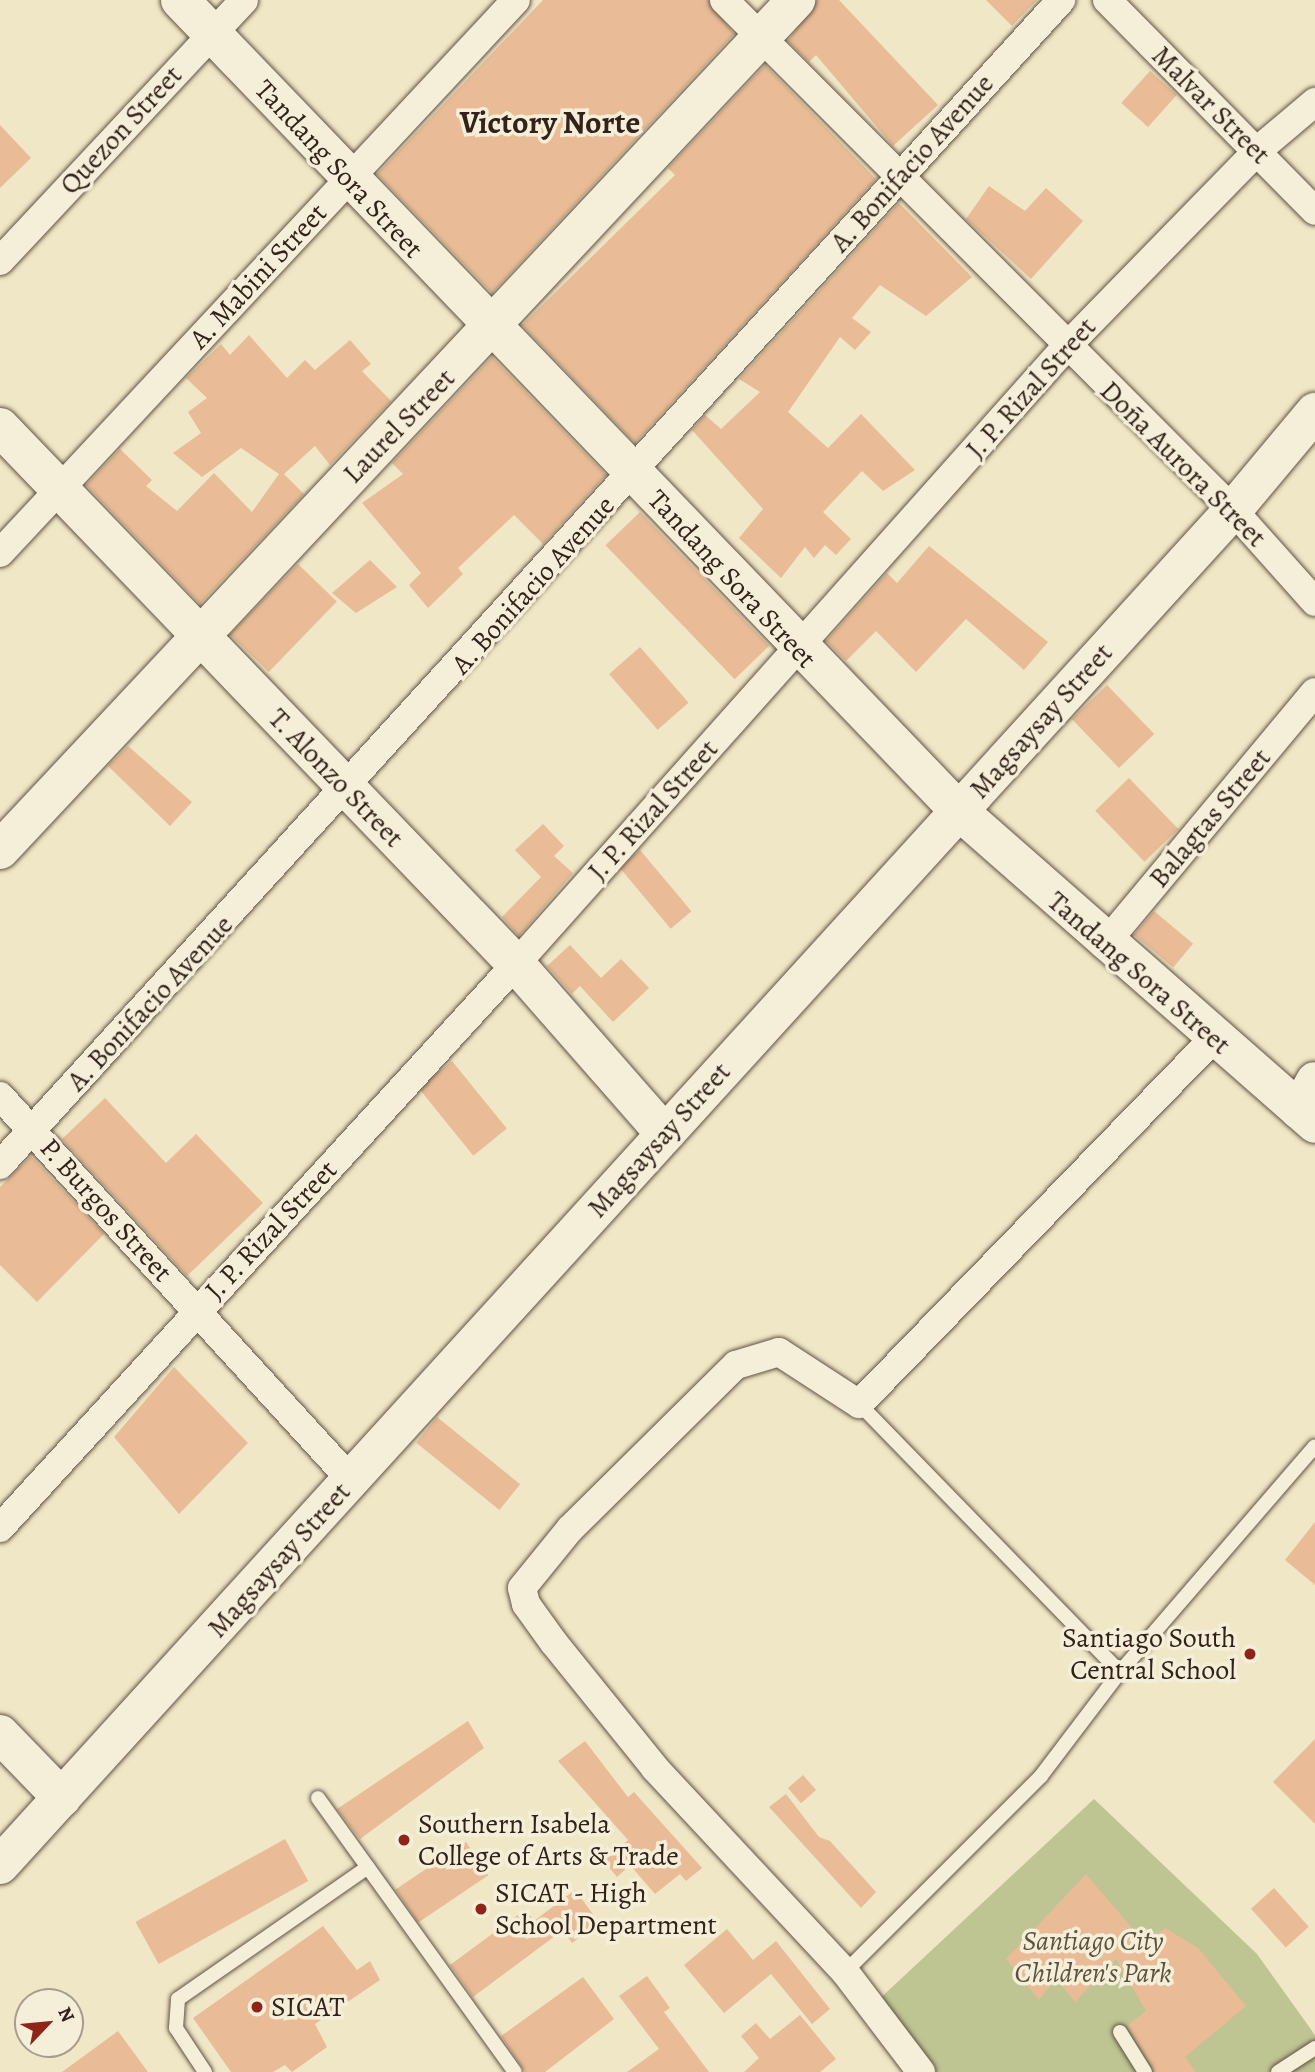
<!DOCTYPE html>
<html>
<head>
<meta charset="utf-8">
<style>
  body { margin:0 }
  #map { position:relative; width:1315px; height:2072px; overflow:hidden; background:#f0e7c6; font-family:Alegreya,serif }
  div>[style] { position:absolute }
  .green>* { inset:0; background:#bec492 }
  .building>* { inset:0; background:#e9bc97; transform-origin:0 0 }
  .roads { filter:drop-shadow(0 0 2px #625245) drop-shadow(0 0 2px #625245) }
  .lane>* { height:14px; margin:-7px; padding:0 7px; transform-origin:7px; border-radius:7px; background:#f5efda }
  .street>* { height:28px; margin:-14px; padding:0 14px; transform-origin:14px; border-radius:14px; background:#f5efda }
  .secondary>* { height:38px; margin:-19px; padding:0 19px; transform-origin:19px; border-radius:19px; background:#f5efda }
  .dots>* { width:19px; height:19px; translate:-50% -50%; box-sizing:border-box; border:4px solid #f5efda; border-radius:50% }
  span { translate:-50% -50%; white-space:nowrap; text-align:center; line-height:1.15; -webkit-text-stroke:7px #f5efda; paint-order:stroke }
  .street-label { font-size:28px; color:#33211a }
  .poi-label { font-size:28px; color:#33211a }
  .right { translate:-100% -50%; text-align:right }
  .left { translate:0 -50%; text-align:left }
  .park-label { font-size:28px; color:#5d523e; font-style:italic }
  .quarter-label { font-size:32px; color:#33211a; font-weight:700 }
  .north { position:absolute; left:14px; top:1988px; width:70px; height:70px; box-sizing:border-box; background:#f5efda; border:2px solid #a79d8d; border-radius:50%; rotate:64deg; font-size:19px; font-weight:700; line-height:28px; text-align:center; color:#33211a }
  .north::after { content:''; display:block; margin:auto; width:24px; height:32px; background:#8f2418; clip-path:polygon(50% 0,100% 100%,50% 72%,0 100%) }
</style>
</head>
<body>
<div id="map">
  <div class="green">
    <i style="clip-path:polygon(1094px 1799px,1257px 1954px,1315px 2035px,1315px 2072px,923px 2072px,875px 2003px)"></i>
  </div>
  <div class="building">
    <i style="clip-path:polygon(543px 0,708px 0,734px 34px,492px 293px,377px 174px)"></i>
    <i style="clip-path:polygon(817px 0,839px 0,938px 105px,893px 146px,816px 55px,809px 62px,788px 41px)"></i>
    <i style="clip-path:polygon(986px 0,1037px 0,1012px 26px)"></i>
    <i style="clip-path:polygon(765px 65px,876px 179px,635px 443px,522px 325px,675px 175px,668px 168px)"></i>
    <i style="left:1150px;top:71px;width:36px;height:43px;rotate:42deg"></i>
    <i style="clip-path:polygon(0 125px,31px 158px,0 188px)"></i>
    <i style="clip-path:polygon(989px 186px,1025px 211px,1046px 188px,1083px 221px,1031px 279px,966px 219px)"></i>
    <i style="clip-path:polygon(899px 203px,972px 277px,926px 316px,880px 285px,852px 318px,871px 332px,855px 350px,840px 337px,788px 412px,828px 448px,861px 414px,915px 470px,883px 491px,862px 471px,823px 512px,851px 539px,836px 555px,825px 545px,814px 558px,805px 547px,781px 578px,739px 538px,763px 509px,692px 430px,705px 415px,721px 429px,760px 392px,739px 379px)"></i>
    <i style="clip-path:polygon(249px 335px,287px 378px,305px 360px,315px 370px,350px 340px,371px 364px,362px 371px,391px 401px,330px 465px,315px 446px,284px 474px,304px 494px,200px 604px,86px 485px,120px 449px,152px 480px,146px 486px,177px 511px,214px 473px,252px 512px,279px 474px,241px 448px,202px 477px,173px 453px,201px 433px,188px 412px,207px 398px,186px 378px,221px 344px,230px 355px)"></i>
    <i style="clip-path:polygon(492px 357px,606px 475px,543px 544px,514px 515px,458px 568px,463px 574px,428px 608px,409px 585px,421px 573px,362px 503px,403px 474px,392px 463px)"></i>
    <i style="left:640px;top:512px;width:186px;height:48px;rotate:46deg"></i>
    <i style="clip-path:polygon(929px 546px,1048px 642px,1024px 670px,966px 619px,916px 672px,876px 631px,846px 661px,826px 641px,887px 573px,897px 583px)"></i>
    <i style="clip-path:polygon(370px 560px,397px 587px,356px 613px,332px 593px)"></i>
    <i style="left:298px;top:564px;width:54px;height:98px;rotate:44deg"></i>
    <i style="left:640px;top:647px;width:74px;height:41px;rotate:49deg"></i>
    <i style="left:1107px;top:685px;width:68px;height:49px;rotate:46deg"></i>
    <i style="clip-path:polygon(128px 746px,192px 802px,170px 826px,108px 766px)"></i>
    <i style="left:1129px;top:778px;width:71px;height:47px;rotate:46deg"></i>
    <i style="clip-path:polygon(543px 824px,564px 846px,554px 856px,573px 873px,519px 936px,502px 917px,541px 877px,515px 850px)"></i>
    <i style="left:640px;top:850px;width:80px;height:27px;rotate:50deg"></i>
    <i style="left:1154px;top:911px;width:51px;height:31px;rotate:40deg"></i>
    <i style="clip-path:polygon(570px 945px,601px 978px,621px 959px,649px 988px,613px 1022px,580px 986px,572px 994px,547px 966px)"></i>
    <i style="left:452px;top:1061px;width:87px;height:43px;rotate:51deg"></i>
    <i style="clip-path:polygon(105px 1098px,166px 1163px,196px 1134px,263px 1203px,187px 1276px,62px 1139px)"></i>
    <i style="clip-path:polygon(31px 1156px,104px 1234px,37px 1302px,0 1265px,0 1187px)"></i>
    <i style="clip-path:polygon(174px 1367px,248px 1443px,179px 1514px,114px 1437px)"></i>
    <i style="left:437px;top:1417px;width:107px;height:33px;rotate:39deg"></i>
    <i style="clip-path:polygon(1315px 1522px,1315px 1585px,1285px 1560px)"></i>
    <i style="clip-path:polygon(468px 1721px,484px 1748px,360px 1839px,337px 1809px)"></i>
    <i style="clip-path:polygon(1315px 1739px,1315px 1824px,1273px 1782px)"></i>
    <i style="clip-path:polygon(585px 1741px,628px 1797px,634px 1792px,702px 1868px,686px 1881px,680px 1874px,655px 1894px,630px 1865px,617px 1877px,604px 1861px,628px 1840px,558px 1761px)"></i>
    <i style="left:803px;top:1775px;width:20px;height:20px;rotate:49deg"></i>
    <i style="clip-path:polygon(786px 1794px,819px 1837px,830px 1841px,876px 1892px,861px 1908px,769px 1807px)"></i>
    <i style="left:285px;top:1839px;width:48px;height:171px;rotate:61deg"></i>
    <i style="left:466px;top:1842px;width:40px;height:85px;rotate:56deg"></i>
    <i style="clip-path:polygon(1086px 1874px,1145px 1943px,1165px 1928px,1198px 1948px,1246px 2006px,1185px 2057px,1196px 2072px,1155px 2072px,1127px 2026px,1146px 2011px,1116px 1959px,1075px 2002px,1056px 1978px,1039px 2000px,1006px 1959px)"></i>
    <i style="left:1274px;top:1888px;width:52px;height:31px;rotate:48deg"></i>
    <i style="clip-path:polygon(575px 1890px,599px 1922px,572px 1943px,563px 1930px,473px 1997px,450px 1965px,526px 1909px,534px 1921px)"></i>
    <i style="clip-path:polygon(323px 1926px,357px 1970px,370px 1961px,380px 1980px,315px 2024px,327px 2047px,292px 2072px,285px 2065px,273px 2072px,231px 2072px,193px 2018px)"></i>
    <i style="clip-path:polygon(727px 1929px,753px 1960px,776px 1941px,830px 2009px,812px 2024px,771px 1974px,724px 2013px,684px 1965px)"></i>
    <i style="clip-path:polygon(647px 1976px,670px 2008px,664px 2012px,709px 2072px,627px 2072px,659px 2049px,619px 1996px)"></i>
    <i style="clip-path:polygon(583px 1977px,614px 2019px,545px 2072px,525px 2072px,501px 2036px)"></i>
    <i style="clip-path:polygon(800px 2015px,836px 2059px,820px 2072px,744px 2072px,759px 2058px,741px 2036px,756px 2023px,770px 2039px)"></i>
    <i style="clip-path:polygon(118px 2031px,148px 2072px,62px 2072px)"></i>
  </div>
  <div class="roads">
    <div class="lane">
      <i style="left:1120px;top:1672px;width:298px;rotate:-49.2deg"></i>
      <i style="left:318px;top:1798px;width:337px;rotate:54.3deg"></i>
      <i style="left:845px;top:1972px;width:277px;rotate:-45deg"></i>
      <i style="left:1041px;top:1776px;width:131px;rotate:-52.8deg"></i>
      <i style="left:1120px;top:1672px;width:374px;rotate:-134.2deg"></i>
      <i style="left:1120px;top:2032px;width:47px;rotate:58deg"></i>
      <i style="left:205px;top:2072px;width:53px;rotate:-123.4deg"></i>
      <i style="left:176px;top:2028px;width:29px;rotate:-86deg"></i>
      <i style="left:178px;top:1999px;width:231px;rotate:-34.8deg"></i>
      <i style="left:1278px;top:2072px;width:44px;rotate:-33deg"></i>
    </div>
    <div class="street">
      <i style="left:724px;top:0;width:721px;rotate:45.06deg"></i>
      <i style="left:1233px;top:510px;width:123px;rotate:48.3deg"></i>
      <i style="left:1107px;top:0;width:296px;rotate:45.4deg"></i>
      <i style="left:0;top:261px;width:357px;rotate:-46.9deg"></i>
      <i style="left:0;top:553px;width:756px;rotate:-46.98deg"></i>
      <i style="left:1104px;top:945px;width:329px;rotate:-50.2deg"></i>
      <i style="left:0;top:1096px;width:520px;rotate:47.57deg"></i>
      <i style="left:0;top:1165px;width:1576px;rotate:-47.67deg"></i>
      <i style="left:0;top:1528px;width:764px;rotate:-47.54deg"></i>
      <i style="left:516px;top:964px;width:827px;rotate:-48.29deg"></i>
      <i style="left:1066px;top:347px;width:274px;rotate:-45.7deg"></i>
      <i style="left:1257px;top:151px;width:76px;rotate:-40.2deg"></i>
      <i style="left:921px;top:2072px;width:126px;rotate:-127.2deg"></i>
      <i style="left:845px;top:1972px;width:279px;rotate:-133deg"></i>
      <i style="left:655px;top:1768px;width:161px;rotate:-128.9deg"></i>
      <i style="left:554px;top:1643px;width:48px;rotate:-125.7deg"></i>
      <i style="left:526px;top:1604px;width:16px;rotate:-104deg"></i>
      <i style="left:522px;top:1588px;width:76px;rotate:-50.9deg"></i>
      <i style="left:570px;top:1529px;width:233px;rotate:-44.7deg"></i>
      <i style="left:736px;top:1365px;width:45px;rotate:-16.8deg"></i>
      <i style="left:779px;top:1352px;width:95px;rotate:33deg"></i>
      <i style="left:859px;top:1404px;width:508px;rotate:-45.88deg"></i>
    </div>
    <div class="secondary">
      <i style="left:180px;top:0;width:1125px;rotate:46.15deg"></i>
      <i style="left:959px;top:811px;width:474px;rotate:41.3deg"></i>
      <i style="left:0;top:427px;width:745px;rotate:46.14deg"></i>
      <i style="left:516px;top:964px;width:226px;rotate:48.8deg"></i>
      <i style="left:0;top:850px;width:1165px;rotate:-46.88deg"></i>
      <i style="left:1299px;top:1110px;width:33px;rotate:-61deg"></i>
      <i style="left:0;top:1734px;width:89px;rotate:45.9deg"></i>
      <i style="left:0;top:1865px;width:1832px;rotate:-47.7deg"></i>
      <i style="left:1233px;top:510px;width:128px;rotate:-50.1deg"></i>
    </div>
  </div>
  <div class="dots">
    <i style="left:1250px;top:1654px;background:#8f2418"></i>
    <i style="left:404px;top:1840px;background:#8f2418"></i>
    <i style="left:481px;top:1909px;background:#8f2418"></i>
    <i style="left:257px;top:2007px;background:#8f2418"></i>
  </div>
  <div class="street-label">
    <span style="left:1211px;top:105px;rotate:45deg">Malvar Street</span>
    <span style="left:121px;top:130px;rotate:-47deg">Quezon Street</span>
    <span style="left:912px;top:163px;rotate:-48deg">A. Bonifacio Avenue</span>
    <span style="left:339px;top:169px;rotate:47deg">Tandang Sora Street</span>
    <span style="left:258px;top:276px;rotate:-47deg">A. Mabini Street</span>
    <span style="left:1031px;top:388px;rotate:-48deg">J. P. Rizal Street</span>
    <span style="left:399px;top:426px;rotate:-46deg">Laurel Street</span>
    <span style="left:1183px;top:464px;rotate:45deg">Doña Aurora Street</span>
    <span style="left:732px;top:579px;rotate:47deg">Tandang Sora Street</span>
    <span style="left:533px;top:585px;rotate:-48deg">A. Bonifacio Avenue</span>
    <span style="left:1041px;top:721px;rotate:-48deg">Magsaysay Street</span>
    <span style="left:336px;top:778px;rotate:46deg">T. Alonzo Street</span>
    <span style="left:653px;top:810px;rotate:-48deg">J. P. Rizal Street</span>
    <span style="left:1210px;top:818px;rotate:-50deg">Balagtas Street</span>
    <span style="left:1139px;top:973px;rotate:41deg">Tandang Sora Street</span>
    <span style="left:150px;top:1003px;rotate:-47deg">A. Bonifacio Avenue</span>
    <span style="left:659px;top:1140px;rotate:-48deg">Magsaysay Street</span>
    <span style="left:106px;top:1210px;rotate:48deg">P. Burgos Street</span>
    <span style="left:271px;top:1230px;rotate:-47deg">J. P. Rizal Street</span>
    <span style="left:279px;top:1560px;rotate:-48deg">Magsaysay Street</span>
  </div>
  <div class="poi-label">
    <span class="right" style="left:1236px;top:1654px">Santiago South<br>Central School</span>
    <span class="left" style="left:418px;top:1840px">Southern Isabela<br>College of Arts &amp; Trade</span>
    <span class="left" style="left:495px;top:1909px">SICAT - High<br>School Department</span>
    <span class="left" style="left:271px;top:2007px">SICAT</span>
  </div>
  <div class="park-label">
    <span style="left:1093px;top:1957px">Santiago City<br>Children's Park</span>
  </div>
  <div class="quarter-label">
    <span style="left:550px;top:122px">Victory Norte</span>
  </div>
  <div class="north">N</div>
</div>
</body>
</html>
